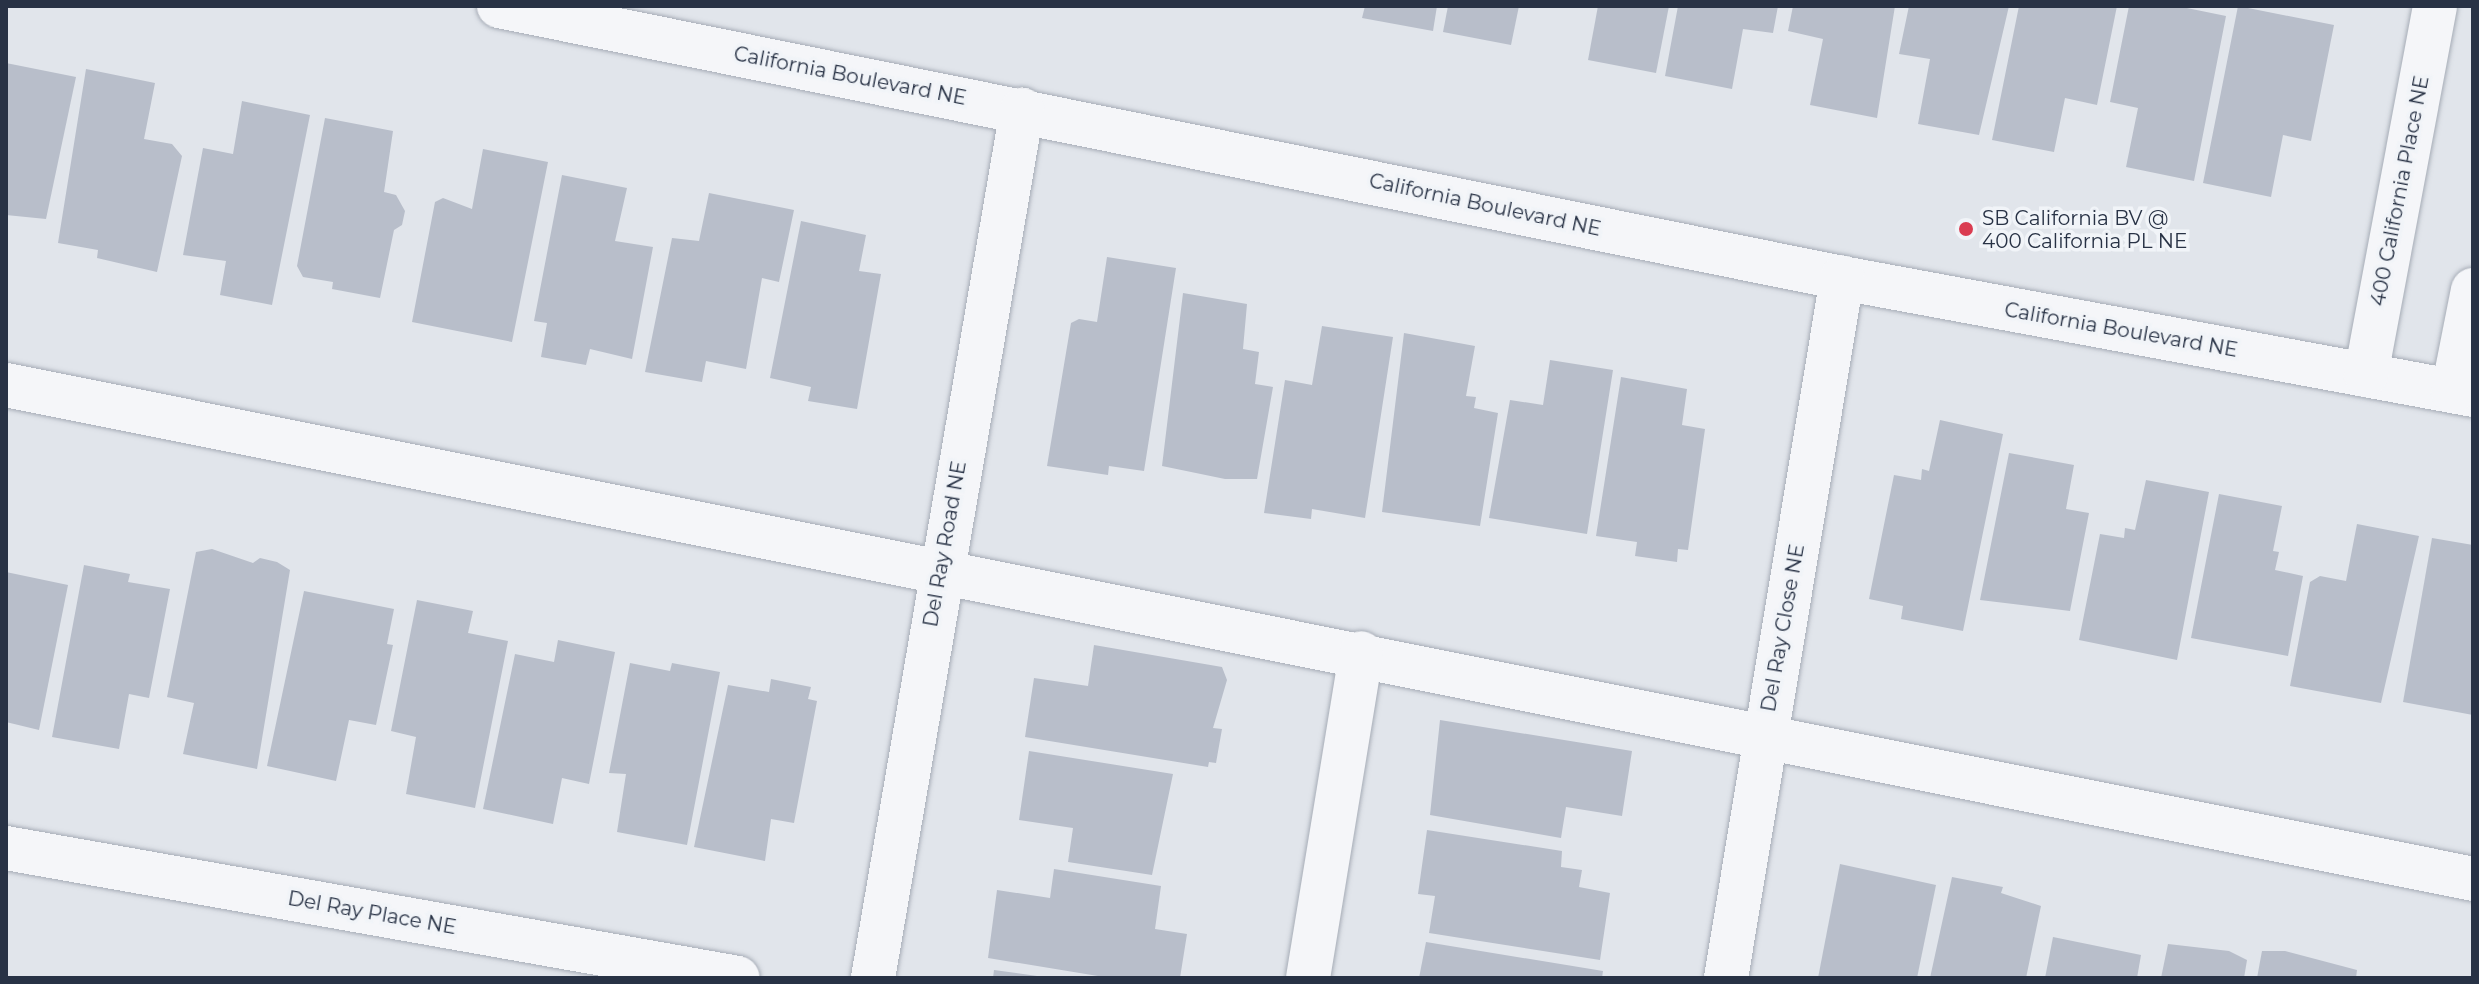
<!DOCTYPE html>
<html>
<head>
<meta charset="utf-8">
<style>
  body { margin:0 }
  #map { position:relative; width:2479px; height:984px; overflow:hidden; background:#e1e5eb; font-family:Montserrat,sans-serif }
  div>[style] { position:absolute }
  .building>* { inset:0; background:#b8beca }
  .roads { filter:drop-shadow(0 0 2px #a6acb6) drop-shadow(0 0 2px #a6acb6) }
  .minor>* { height:44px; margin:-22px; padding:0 22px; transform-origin:22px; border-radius:22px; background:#f5f6f9 }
  .dots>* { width:22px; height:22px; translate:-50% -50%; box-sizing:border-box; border:4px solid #f1f4f8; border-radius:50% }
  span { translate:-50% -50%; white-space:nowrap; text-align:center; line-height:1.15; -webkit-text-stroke:7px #f1f4f8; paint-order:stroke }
  .street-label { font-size:20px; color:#283245 }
  .poi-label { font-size:20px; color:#283245 }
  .left { translate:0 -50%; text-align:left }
  .frame { position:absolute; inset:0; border:8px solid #283245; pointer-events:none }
</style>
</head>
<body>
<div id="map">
  <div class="building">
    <i style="clip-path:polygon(1365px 6px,1437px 6px,1433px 31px,1362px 18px)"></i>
    <i style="clip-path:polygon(1448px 6px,1519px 6px,1511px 45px,1443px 32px)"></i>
    <i style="clip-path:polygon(1598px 6px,1669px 6px,1656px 73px,1588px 60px)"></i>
    <i style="clip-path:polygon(1678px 6px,1778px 6px,1773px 33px,1743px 29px,1732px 89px,1665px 76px)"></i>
    <i style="clip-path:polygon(1793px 6px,1895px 6px,1877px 118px,1810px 105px,1823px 39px,1788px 31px)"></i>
    <i style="clip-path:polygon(1909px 6px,2009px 6px,1979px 135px,1918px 124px,1930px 59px,1899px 54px)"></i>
    <i style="clip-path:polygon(2019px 6px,2117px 6px,2097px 105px,2065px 98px,2054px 152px,1992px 140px)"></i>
    <i style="clip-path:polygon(2129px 6px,2177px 6px,2226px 16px,2194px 181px,2126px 167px,2138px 108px,2110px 102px)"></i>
    <i style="clip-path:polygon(2238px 6px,2334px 25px,2311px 141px,2283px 135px,2271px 197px,2203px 183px)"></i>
    <i style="clip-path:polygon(6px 63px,76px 77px,46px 219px,6px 215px)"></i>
    <i style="clip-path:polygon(86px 69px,155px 83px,144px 139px,172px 144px,182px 156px,157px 272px,97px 258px,98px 250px,58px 243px)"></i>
    <i style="clip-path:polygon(242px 101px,310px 115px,272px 305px,220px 295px,226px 261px,183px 255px,203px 148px,233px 154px)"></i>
    <i style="clip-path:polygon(325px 118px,393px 131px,384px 192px,396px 195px,405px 211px,402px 225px,394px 230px,380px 298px,332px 289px,333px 282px,303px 277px,297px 266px)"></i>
    <i style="clip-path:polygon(483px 149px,548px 162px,512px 342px,412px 322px,435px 202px,443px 198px,472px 209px)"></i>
    <i style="clip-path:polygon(562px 175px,627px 188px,615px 241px,653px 247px,632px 359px,590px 349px,586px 365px,541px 357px,547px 323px,534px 321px)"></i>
    <i style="clip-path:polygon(709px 193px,794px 210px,779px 282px,762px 278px,746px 369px,706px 361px,702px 382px,645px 372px,672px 238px,699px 241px)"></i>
    <i style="clip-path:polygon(801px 221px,866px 235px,859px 271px,881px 274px,857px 409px,808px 401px,811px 387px,770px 378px)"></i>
    <i style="clip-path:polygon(1107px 257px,1176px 268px,1144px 471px,1109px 466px,1108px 475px,1047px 466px,1071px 323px,1079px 319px,1097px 322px)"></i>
    <i style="clip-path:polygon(1183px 293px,1247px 304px,1243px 349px,1259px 352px,1255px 384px,1273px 387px,1257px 479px,1225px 479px,1162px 466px)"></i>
    <i style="clip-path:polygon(1322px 326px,1393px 337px,1365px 518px,1312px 509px,1311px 519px,1264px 513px,1285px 380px,1312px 385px)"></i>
    <i style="clip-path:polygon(1404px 333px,1475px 346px,1466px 396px,1476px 397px,1474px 408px,1498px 413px,1480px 526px,1382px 512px)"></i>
    <i style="clip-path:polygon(1550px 360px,1613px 370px,1587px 534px,1489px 518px,1510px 400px,1543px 405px)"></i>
    <i style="clip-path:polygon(1621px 377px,1687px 389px,1682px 425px,1705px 429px,1688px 550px,1678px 549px,1677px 562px,1635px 556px,1637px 542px,1596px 536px)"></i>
    <i style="clip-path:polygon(1940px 420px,2003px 434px,1963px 631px,1901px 619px,1903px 606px,1869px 599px,1894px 475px,1921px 480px,1922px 469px,1929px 471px)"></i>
    <i style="clip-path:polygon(2009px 453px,2074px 465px,2066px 509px,2089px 513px,2070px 611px,1980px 600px)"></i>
    <i style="clip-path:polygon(2146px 480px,2209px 492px,2177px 660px,2079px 640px,2100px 534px,2124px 538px,2125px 528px,2135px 530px)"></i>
    <i style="clip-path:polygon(2219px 494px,2282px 506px,2273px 551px,2279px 552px,2275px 570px,2303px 576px,2288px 656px,2191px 638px)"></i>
    <i style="clip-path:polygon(2357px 524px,2419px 536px,2381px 703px,2290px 686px,2310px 582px,2320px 576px,2346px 581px)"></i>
    <i style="clip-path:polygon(2432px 538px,2473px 545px,2473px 715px,2403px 702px)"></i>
    <i style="clip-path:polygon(212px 549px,253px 563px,260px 558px,277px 562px,290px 570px,257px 769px,183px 754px,194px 703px,167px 697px,196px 552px)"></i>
    <i style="clip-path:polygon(84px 565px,130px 574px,128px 582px,170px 589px,149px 698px,129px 694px,119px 749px,52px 737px)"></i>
    <i style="clip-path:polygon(6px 572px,68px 585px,39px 730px,6px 722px)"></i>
    <i style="clip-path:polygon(304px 591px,394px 609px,387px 644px,393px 645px,376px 725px,349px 720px,336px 781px,267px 766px)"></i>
    <i style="clip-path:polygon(417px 600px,473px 611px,468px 633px,508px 641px,475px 808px,406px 794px,416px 737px,391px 731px)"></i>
    <i style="clip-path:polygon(558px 640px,615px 652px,589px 784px,562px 778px,553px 824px,483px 809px,515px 654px,554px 662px)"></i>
    <i style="clip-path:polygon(1094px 645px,1222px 667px,1227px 680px,1213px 728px,1222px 729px,1216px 763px,1209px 762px,1208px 767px,1025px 737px,1034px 678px,1088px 686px)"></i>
    <i style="clip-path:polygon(630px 663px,670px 671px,672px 663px,720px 672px,687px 845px,617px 832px,626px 774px,609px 773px)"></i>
    <i style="clip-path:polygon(771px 679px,811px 687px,808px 699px,817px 701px,794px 823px,771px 819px,765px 861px,694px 847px,728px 685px,769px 692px)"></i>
    <i style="clip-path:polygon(1440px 720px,1632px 751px,1622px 816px,1566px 807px,1561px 838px,1430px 815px)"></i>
    <i style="clip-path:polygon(1029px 751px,1173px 774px,1152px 875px,1068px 862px,1073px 828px,1019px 820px)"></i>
    <i style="clip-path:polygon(1427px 830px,1562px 851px,1561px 867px,1582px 870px,1579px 887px,1610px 893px,1600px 960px,1429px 933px,1435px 896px,1418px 894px)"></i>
    <i style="clip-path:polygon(1840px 864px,1936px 885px,1917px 978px,1818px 978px)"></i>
    <i style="clip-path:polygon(1054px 869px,1161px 886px,1155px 929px,1187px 934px,1180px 978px,1110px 978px,988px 958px,997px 890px,1050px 898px)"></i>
    <i style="clip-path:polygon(1952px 877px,2003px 887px,2001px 893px,2041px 906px,2026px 978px,1930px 978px)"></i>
    <i style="clip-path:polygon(2053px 937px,2141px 955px,2137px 978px,2045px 978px)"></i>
    <i style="clip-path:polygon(1426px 942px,1603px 971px,1602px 978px,1419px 978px)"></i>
    <i style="clip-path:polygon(2168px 944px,2229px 951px,2247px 960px,2244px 978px,2161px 978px)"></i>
    <i style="clip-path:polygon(2262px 951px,2285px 951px,2357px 970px,2356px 978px,2257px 978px)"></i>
    <i style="clip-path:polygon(994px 970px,1037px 976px,1037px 978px,993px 978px)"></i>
  </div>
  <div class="roads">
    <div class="minor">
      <i style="left:499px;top:6px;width:1370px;rotate:11.45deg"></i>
      <i style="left:1842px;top:278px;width:642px;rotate:10.5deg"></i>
      <i style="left:2366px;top:375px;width:375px;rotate:-79.4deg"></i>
      <i style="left:6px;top:385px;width:2516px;rotate:11.32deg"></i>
      <i style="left:2453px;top:391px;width:103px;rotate:-78.8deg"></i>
      <i style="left:6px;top:848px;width:743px;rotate:10.07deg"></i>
      <i style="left:873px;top:978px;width:881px;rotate:-80.26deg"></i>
      <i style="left:1308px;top:978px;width:329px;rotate:-80.7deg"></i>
      <i style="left:1726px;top:978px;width:710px;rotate:-80.59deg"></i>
    </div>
  </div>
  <div class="dots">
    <i style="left:1966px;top:229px;background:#da3c51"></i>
  </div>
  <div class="street-label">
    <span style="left:850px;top:76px;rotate:11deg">California Boulevard NE</span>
    <span style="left:2400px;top:191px;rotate:-79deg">400 California Place NE</span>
    <span style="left:1485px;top:205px;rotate:12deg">California Boulevard NE</span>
    <span style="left:2121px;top:330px;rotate:10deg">California Boulevard NE</span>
    <span style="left:945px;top:544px;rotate:-80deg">Del Ray Road NE</span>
    <span style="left:1783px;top:628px;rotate:-80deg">Del Ray Close NE</span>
    <span style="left:372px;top:913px;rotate:10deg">Del Ray Place NE</span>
  </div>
  <div class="poi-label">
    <span class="left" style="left:1982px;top:230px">SB California BV @<br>400 California PL NE</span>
  </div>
  <div class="frame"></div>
</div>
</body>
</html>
